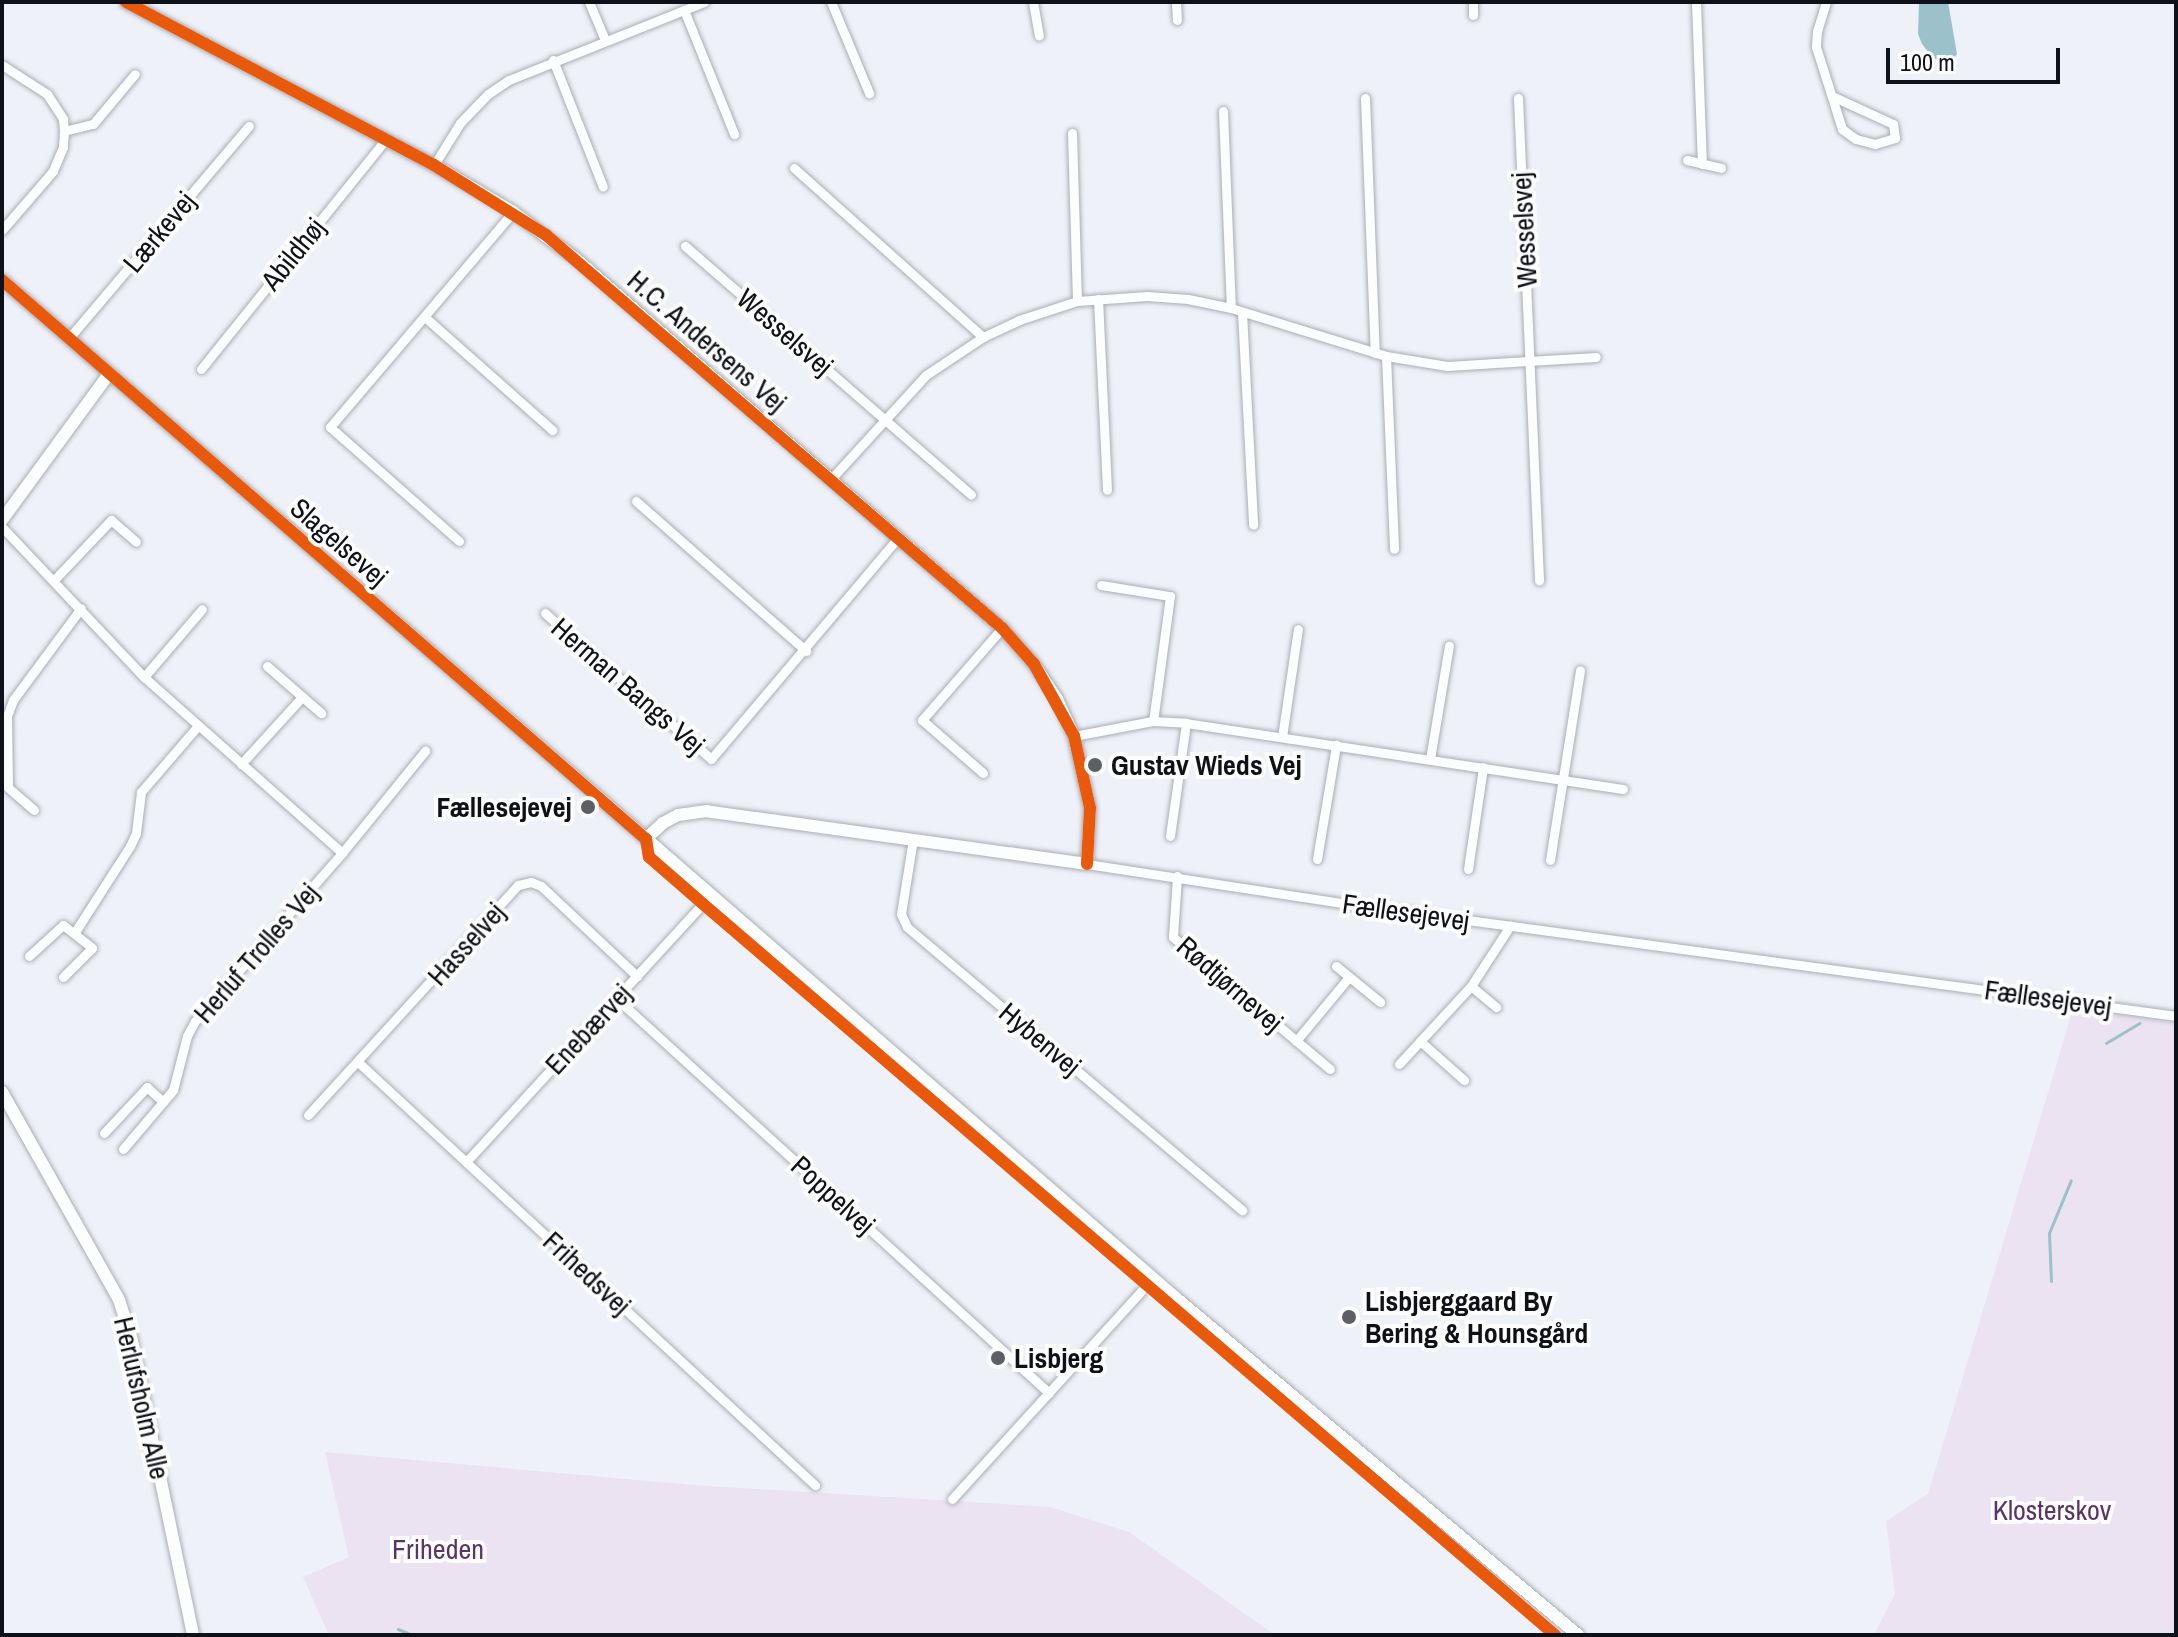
<!DOCTYPE html>
<html>
<head>
<meta charset="utf-8">
<style>
  body { margin:0 }
  #map { position:relative; width:2178px; height:1637px; overflow:hidden; background:#eef1f8; font-family:"Archivo Narrow",sans-serif }
  div>[style] { position:absolute }
  .green>* { inset:0; background:#ebe2f2 }
  .water>* { inset:0; background:#9bc2ca }
  .stream>* { height:3px; margin:-1.5px; padding:0 1.5px; transform-origin:1.5px; border-radius:1.5px; background:#9bc2ca }
  .roads { filter:drop-shadow(0 0 2px #aaadb4) drop-shadow(0 0 2px #aaadb4) }
  .minor>* { height:9px; margin:-4.5px; padding:0 4.5px; transform-origin:4.5px; border-radius:4.5px; background:#fcfdfe }
  .tertiary>* { height:12px; margin:-6px; padding:0 6px; transform-origin:6px; border-radius:6px; background:#fcfdfe }
  .cycleway>* { height:12px; margin:-6px; padding:0 6px; transform-origin:6px; border-radius:6px; background:#e8590c }
  .dots>* { width:22px; height:22px; translate:-50% -50%; box-sizing:border-box; border:4px solid #fcfcfc; border-radius:50% }
  span { translate:-50% -50%; white-space:nowrap; text-align:center; line-height:1.15; -webkit-text-stroke:8px #fcfcfc; paint-order:stroke }
  .street-label { font-size:28px; color:#0e1118 }
  .poi-label { font-size:28px; color:#0e1118; font-weight:700 }
  .left { translate:0 -50%; text-align:left }
  .right { translate:-100% -50%; text-align:right }
  .park-label { font-size:28px; color:#5a3564 }
  .frame { position:absolute; inset:0; border:4px solid #0e1118; pointer-events:none }
  .scale { position:absolute; left:1886px; top:48px; width:174px; height:36px; box-sizing:border-box; border:4px solid #0e1118; border-top:0; padding-left:10px; font-size:24px; line-height:28px; white-space:nowrap; color:#0e1118; -webkit-text-stroke:6px #fcfcfc; paint-order:stroke }
</style>
</head>
<body>
<div id="map">
  <div class="green">
    <i style="clip-path:polygon(2073px 1009px,2176px 1023px,2176px 1635px,1874px 1635px,1895px 1594px,1886px 1521px,1928px 1494px)"></i>
    <i style="clip-path:polygon(325px 1452px,693px 1485px,1050px 1507px,1129px 1532px,1275px 1635px,329px 1635px,303px 1577px,349px 1557px)"></i>
  </div>
  <div class="water">
    <i style="clip-path:polygon(1919px 2px,1948px 2px,1957px 54px,1952px 61px,1945px 63px,1933px 58px,1922px 44px,1918px 34px)"></i>
  </div>
  <div class="stream">
    <i style="left:2106px;top:1043px;width:39px;rotate:-31deg"></i>
    <i style="left:2051px;top:1281px;width:48px;rotate:-92.4deg"></i>
    <i style="left:2049px;top:1233px;width:57px;rotate:-67.5deg"></i>
    <i style="left:398px;top:1629px;width:15px;rotate:23deg"></i>
  </div>
  <div class="roads">
    <div class="minor">
      <i style="left:589px;top:2px;width:41px;rotate:67.2deg"></i>
      <i style="left:831px;top:2px;width:99px;rotate:67.3deg"></i>
      <i style="left:1033px;top:2px;width:34px;rotate:80deg"></i>
      <i style="left:1176px;top:2px;width:18px;rotate:87deg"></i>
      <i style="left:1473px;top:2px;width:13px;rotate:90deg"></i>
      <i style="left:1696px;top:2px;width:162px;rotate:87.9deg"></i>
      <i style="left:1826px;top:2px;width:30px;rotate:107deg"></i>
      <i style="left:1817px;top:31px;width:16px;rotate:94deg"></i>
      <i style="left:1816px;top:47px;width:86px;rotate:72.4deg"></i>
      <i style="left:1842px;top:129px;width:17px;rotate:36deg"></i>
      <i style="left:1856px;top:139px;width:20px;rotate:15deg"></i>
      <i style="left:1875px;top:144px;width:21px;rotate:-17deg"></i>
      <i style="left:1895px;top:138px;width:14px;rotate:-98deg"></i>
      <i style="left:1893px;top:124px;width:65px;rotate:-155.4deg"></i>
      <i style="left:684px;top:10px;width:134px;rotate:68deg"></i>
      <i style="left:553px;top:60px;width:136px;rotate:68.5deg"></i>
      <i style="left:2px;top:65px;width:54px;rotate:32.8deg"></i>
      <i style="left:47px;top:94px;width:30px;rotate:57deg"></i>
      <i style="left:63px;top:119px;width:12px;rotate:85deg"></i>
      <i style="left:64px;top:131px;width:16px;rotate:94deg"></i>
      <i style="left:63px;top:147px;width:26px;rotate:113deg"></i>
      <i style="left:53px;top:171px;width:78px;rotate:130.8deg"></i>
      <i style="left:1365px;top:98px;width:255px;rotate:87.8deg"></i>
      <i style="left:1518px;top:98px;width:483px;rotate:87.5deg"></i>
      <i style="left:1223px;top:111px;width:197px;rotate:87.7deg"></i>
      <i style="left:64px;top:131px;width:30px;rotate:-14deg"></i>
      <i style="left:93px;top:124px;width:65px;rotate:-50deg"></i>
      <i style="left:1072px;top:133px;width:168px;rotate:88.3deg"></i>
      <i style="left:1687px;top:160px;width:35px;rotate:13deg"></i>
      <i style="left:434px;top:165px;width:49px;rotate:-58.2deg"></i>
      <i style="left:460px;top:123px;width:40px;rotate:-46deg"></i>
      <i style="left:488px;top:94px;width:25px;rotate:-34deg"></i>
      <i style="left:509px;top:80px;width:210px;rotate:-21.8deg"></i>
      <i style="left:794px;top:168px;width:254px;rotate:41.8deg"></i>
      <i style="left:685px;top:246px;width:379px;rotate:41deg"></i>
      <i style="left:1098px;top:299px;width:191px;rotate:87.3deg"></i>
      <i style="left:1242px;top:312px;width:213px;rotate:87deg"></i>
      <i style="left:426px;top:318px;width:169px;rotate:41.6deg"></i>
      <i style="left:69px;top:338px;width:278px;rotate:-49.7deg"></i>
      <i style="left:1386px;top:356px;width:193px;rotate:87.6deg"></i>
      <i style="left:201px;top:369px;width:294px;rotate:-51.2deg"></i>
      <i style="left:831px;top:479px;width:141px;rotate:-47.6deg"></i>
      <i style="left:926px;top:375px;width:69px;rotate:-33.7deg"></i>
      <i style="left:983px;top:337px;width:40px;rotate:-25deg"></i>
      <i style="left:1019px;top:320px;width:61px;rotate:-18.1deg"></i>
      <i style="left:1077px;top:301px;width:70px;rotate:-4.1deg"></i>
      <i style="left:1147px;top:296px;width:41px;rotate:4.2deg"></i>
      <i style="left:1188px;top:299px;width:44px;rotate:11.8deg"></i>
      <i style="left:1231px;top:308px;width:162px;rotate:17.2deg"></i>
      <i style="left:1386px;top:356px;width:62px;rotate:9.3deg"></i>
      <i style="left:1447px;top:366px;width:149px;rotate:-3.5deg"></i>
      <i style="left:636px;top:501px;width:227px;rotate:41.4deg"></i>
      <i style="left:2px;top:527px;width:207px;rotate:46.6deg"></i>
      <i style="left:144px;top:677px;width:265px;rotate:41.6deg"></i>
      <i style="left:459px;top:541px;width:172px;rotate:-138.5deg"></i>
      <i style="left:330px;top:427px;width:282px;rotate:-49.6deg"></i>
      <i style="left:54px;top:580px;width:83px;rotate:-46.5deg"></i>
      <i style="left:111px;top:520px;width:33px;rotate:41deg"></i>
      <i style="left:1101px;top:585px;width:70px;rotate:9.1deg"></i>
      <i style="left:1170px;top:596px;width:126px;rotate:97.7deg"></i>
      <i style="left:545px;top:613px;width:221px;rotate:41.3deg"></i>
      <i style="left:711px;top:759px;width:289px;rotate:-49.8deg"></i>
      <i style="left:267px;top:666px;width:72px;rotate:41deg"></i>
      <i style="left:144px;top:677px;width:89px;rotate:-49.5deg"></i>
      <i style="left:1074px;top:736px;width:80px;rotate:-10.8deg"></i>
      <i style="left:1153px;top:721px;width:33px;rotate:3deg"></i>
      <i style="left:1186px;top:723px;width:442px;rotate:8.6deg"></i>
      <i style="left:1282px;top:737px;width:109px;rotate:-81.6deg"></i>
      <i style="left:1430px;top:759px;width:115px;rotate:-80.5deg"></i>
      <i style="left:241px;top:764px;width:91px;rotate:-47.7deg"></i>
      <i style="left:983px;top:773px;width:81px;rotate:-139deg"></i>
      <i style="left:922px;top:720px;width:122px;rotate:-49deg"></i>
      <i style="left:34px;top:810px;width:35px;rotate:-139deg"></i>
      <i style="left:8px;top:787px;width:71px;rotate:-90.8deg"></i>
      <i style="left:7px;top:716px;width:17px;rotate:-69deg"></i>
      <i style="left:13px;top:700px;width:114px;rotate:-53.5deg"></i>
      <i style="left:1170px;top:836px;width:114px;rotate:-81.9deg"></i>
      <i style="left:913px;top:839px;width:76px;rotate:99.1deg"></i>
      <i style="left:901px;top:914px;width:14px;rotate:65deg"></i>
      <i style="left:907px;top:927px;width:439px;rotate:40.2deg"></i>
      <i style="left:1317px;top:859px;width:116px;rotate:-80.5deg"></i>
      <i style="left:1550px;top:860px;width:192px;rotate:-81deg"></i>
      <i style="left:1087px;top:864px;width:265px;rotate:8.7deg"></i>
      <i style="left:1349px;top:904px;width:835px;rotate:7.71deg"></i>
      <i style="left:1468px;top:869px;width:103px;rotate:-81.6deg"></i>
      <i style="left:1177px;top:876px;width:61px;rotate:93.8deg"></i>
      <i style="left:1173px;top:937px;width:205px;rotate:40.1deg"></i>
      <i style="left:75px;top:932px;width:102px;rotate:-57.4deg"></i>
      <i style="left:130px;top:846px;width:14px;rotate:-65deg"></i>
      <i style="left:136px;top:833px;width:41px;rotate:-83deg"></i>
      <i style="left:141px;top:792px;width:86px;rotate:-49.3deg"></i>
      <i style="left:29px;top:956px;width:46px;rotate:-42.4deg"></i>
      <i style="left:63px;top:925px;width:37px;rotate:38deg"></i>
      <i style="left:92px;top:948px;width:41px;rotate:135deg"></i>
      <i style="left:1336px;top:966px;width:57px;rotate:39.3deg"></i>
      <i style="left:1471px;top:986px;width:33px;rotate:40deg"></i>
      <i style="left:616px;top:998px;width:586px;rotate:42.37deg"></i>
      <i style="left:1296px;top:1041px;width:83px;rotate:-50.4deg"></i>
      <i style="left:1420px;top:1041px;width:59px;rotate:41.6deg"></i>
      <i style="left:358px;top:1062px;width:623px;rotate:42.79deg"></i>
      <i style="left:1399px;top:1064px;width:106px;rotate:-47.3deg"></i>
      <i style="left:1471px;top:986px;width:72px;rotate:-57deg"></i>
      <i style="left:308px;top:1115px;width:311px;rotate:-47.6deg"></i>
      <i style="left:518px;top:885px;width:13px;rotate:-13deg"></i>
      <i style="left:531px;top:882px;width:11px;rotate:22deg"></i>
      <i style="left:541px;top:886px;width:132px;rotate:43.2deg"></i>
      <i style="left:104px;top:1133px;width:63px;rotate:-46.9deg"></i>
      <i style="left:147px;top:1087px;width:22px;rotate:43deg"></i>
      <i style="left:123px;top:1149px;width:77px;rotate:-49.7deg"></i>
      <i style="left:173px;top:1090px;width:56px;rotate:-75.5deg"></i>
      <i style="left:187px;top:1036px;width:17px;rotate:-62deg"></i>
      <i style="left:195px;top:1021px;width:223px;rotate:-48.8deg"></i>
      <i style="left:342px;top:853px;width:132px;rotate:-50.9deg"></i>
      <i style="left:466px;top:1162px;width:361px;rotate:-47.5deg"></i>
      <i style="left:952px;top:1499px;width:281px;rotate:-47.7deg"></i>
    </div>
    <div class="tertiary">
      <i style="left:126px;top:2px;width:348px;rotate:27.9deg"></i>
      <i style="left:434px;top:165px;width:92px;rotate:30.7deg"></i>
      <i style="left:513px;top:212px;width:77px;rotate:36.6deg"></i>
      <i style="left:575px;top:258px;width:565px;rotate:40.91deg"></i>
      <i style="left:1002px;top:628px;width:48px;rotate:48.4deg"></i>
      <i style="left:1034px;top:664px;width:42px;rotate:56.7deg"></i>
      <i style="left:1057px;top:699px;width:41px;rotate:65.3deg"></i>
      <i style="left:1074px;top:736px;width:74px;rotate:77.5deg"></i>
      <i style="left:1090px;top:808px;width:56px;rotate:93.1deg"></i>
      <i style="left:1087px;top:864px;width:384px;rotate:-172.1deg"></i>
      <i style="left:707px;top:811px;width:29px;rotate:172deg"></i>
      <i style="left:678px;top:815px;width:17px;rotate:152deg"></i>
      <i style="left:663px;top:823px;width:23px;rotate:137deg"></i>
      <i style="left:2px;top:280px;width:1554px;rotate:40.93deg"></i>
      <i style="left:1176px;top:1298px;width:525px;rotate:39.97deg"></i>
      <i style="left:2px;top:520px;width:181px;rotate:-53.8deg"></i>
      <i style="left:2px;top:1092px;width:239px;rotate:60.6deg"></i>
      <i style="left:119px;top:1300px;width:35px;rotate:72deg"></i>
      <i style="left:130px;top:1333px;width:309px;rotate:78.2deg"></i>
    </div>
  </div>
  <div class="cycleway">
    <i style="left:126px;top:2px;width:348px;rotate:27.9deg"></i>
    <i style="left:434px;top:165px;width:132px;rotate:32deg"></i>
    <i style="left:546px;top:235px;width:602px;rotate:40.76deg"></i>
    <i style="left:1002px;top:628px;width:48px;rotate:48.4deg"></i>
    <i style="left:1034px;top:664px;width:82px;rotate:60.9deg"></i>
    <i style="left:1074px;top:736px;width:74px;rotate:77.5deg"></i>
    <i style="left:1090px;top:808px;width:56px;rotate:93.1deg"></i>
    <i style="left:2px;top:280px;width:853px;rotate:40.96deg"></i>
    <i style="left:646px;top:839px;width:18px;rotate:81deg"></i>
    <i style="left:649px;top:857px;width:72px;rotate:41deg"></i>
    <i style="left:703px;top:904px;width:1123px;rotate:40.63deg"></i>
  </div>
  <div class="dots">
    <i style="left:1095px;top:765px;background:#5c5f66"></i>
    <i style="left:588px;top:807px;background:#5c5f66"></i>
    <i style="left:1349px;top:1317px;background:#5c5f66"></i>
    <i style="left:998px;top:1358px;background:#5c5f66"></i>
  </div>
  <div class="street-label">
    <span style="left:1524px;top:230px;rotate:-93deg">Wesselsvej</span>
    <span style="left:159px;top:232px;rotate:-50deg">Lærkevej</span>
    <span style="left:293px;top:254px;rotate:-51deg">Abildhøj</span>
    <span style="left:785px;top:332px;rotate:41deg">Wesselsvej</span>
    <span style="left:707px;top:341px;rotate:41deg">H.C. Andersens Vej</span>
    <span style="left:339px;top:542px;rotate:41deg">Slagelsevej</span>
    <span style="left:628px;top:686px;rotate:41deg">Herman Bangs Vej</span>
    <span style="left:1406px;top:912px;rotate:8deg">Fællesejevej</span>
    <span style="left:466px;top:944px;rotate:-48deg">Hasselvej</span>
    <span style="left:256px;top:953px;rotate:-49deg">Herluf Trolles Vej</span>
    <span style="left:1230px;top:984px;rotate:41deg">Rødtjørnevej</span>
    <span style="left:2048px;top:998px;rotate:8deg">Fællesejevej</span>
    <span style="left:588px;top:1029px;rotate:-47deg">Enebærvej</span>
    <span style="left:1040px;top:1039px;rotate:40deg">Hybenvej</span>
    <span style="left:833px;top:1195px;rotate:42deg">Poppelvej</span>
    <span style="left:587px;top:1273px;rotate:43deg">Frihedsvej</span>
    <span style="left:142px;top:1398px;rotate:77deg">Herlufsholm Alle</span>
  </div>
  <div class="poi-label">
    <span class="left" style="left:1111px;top:765px">Gustav Wieds Vej</span>
    <span class="right" style="left:572px;top:807px">Fællesejevej</span>
    <span class="left" style="left:1365px;top:1317px">Lisbjerggaard By<br>Bering &amp; Hounsgård</span>
    <span class="left" style="left:1014px;top:1358px">Lisbjerg</span>
  </div>
  <div class="park-label">
    <span style="left:2052px;top:1510px">Klosterskov</span>
    <span style="left:438px;top:1549px">Friheden</span>
  </div>
  <div class="frame"></div>
  <div class="scale">100 m</div>
</div>
</body>
</html>
